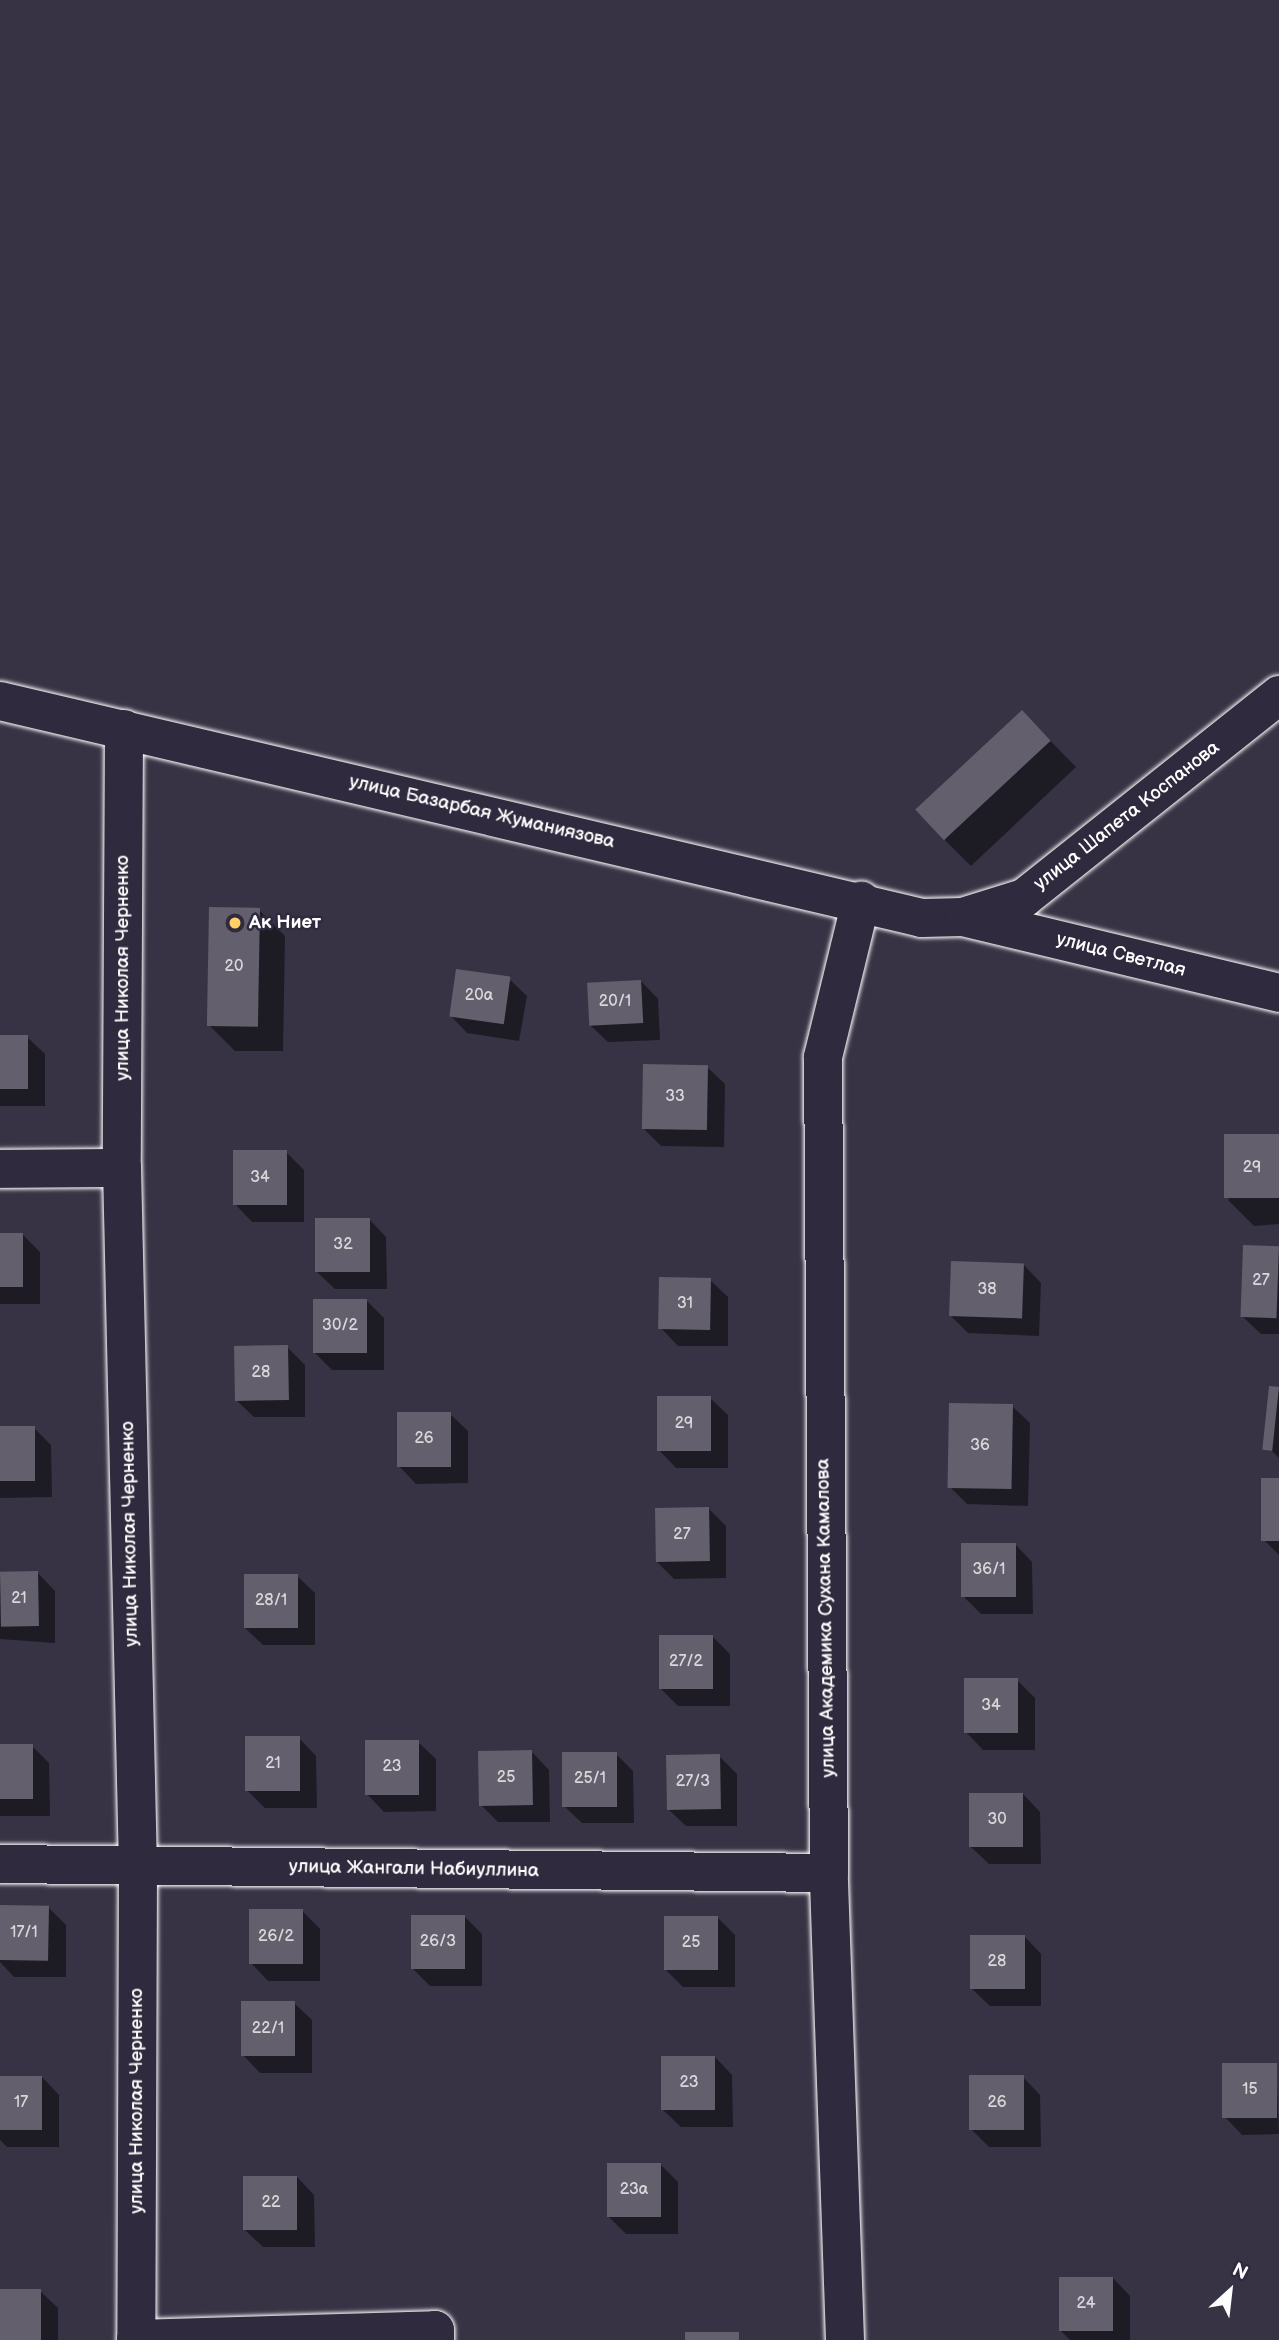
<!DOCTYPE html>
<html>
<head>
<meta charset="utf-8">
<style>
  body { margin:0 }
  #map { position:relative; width:1279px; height:2340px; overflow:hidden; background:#373345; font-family:"Balsamiq Sans",sans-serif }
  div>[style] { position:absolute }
  .shadow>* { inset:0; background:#0007 }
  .building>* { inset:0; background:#635f6d; transform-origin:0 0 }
  .roads { filter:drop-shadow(0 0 2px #fff) drop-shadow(0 0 2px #fff) }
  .minor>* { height:38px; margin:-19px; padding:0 19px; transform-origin:19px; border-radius:19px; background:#2f2a3d }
  .dots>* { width:19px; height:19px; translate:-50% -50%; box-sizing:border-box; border:4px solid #2f2a3d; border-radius:50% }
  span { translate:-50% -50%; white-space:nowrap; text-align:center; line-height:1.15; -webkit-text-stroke:5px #2f2a3d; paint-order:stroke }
  .number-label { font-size:16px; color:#d8d7da }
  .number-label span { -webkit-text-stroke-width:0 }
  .street-label { font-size:19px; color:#fff }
  .poi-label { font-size:19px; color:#fff; font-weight:700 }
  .left { translate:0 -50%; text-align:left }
  .north { position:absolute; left:1195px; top:2256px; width:70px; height:70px; -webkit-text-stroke:5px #2f2a3d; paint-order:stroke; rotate:27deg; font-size:19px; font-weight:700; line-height:28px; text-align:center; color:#fff }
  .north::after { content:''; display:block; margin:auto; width:24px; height:32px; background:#fff; clip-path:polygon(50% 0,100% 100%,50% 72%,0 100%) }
</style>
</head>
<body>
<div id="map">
  <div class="shadow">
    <i style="clip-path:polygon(1022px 712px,1076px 767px,971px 866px,945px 840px)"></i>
    <i style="clip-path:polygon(259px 910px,285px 936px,283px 1051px,235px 1051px,209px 1025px)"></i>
    <i style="clip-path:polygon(509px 979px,527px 996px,519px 1041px,467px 1033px,450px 1015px)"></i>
    <i style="clip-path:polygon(641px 981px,658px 999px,660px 1040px,608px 1042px,590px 1025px)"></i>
    <i style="clip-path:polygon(0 1037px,27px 1037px,45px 1054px,45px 1106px,0 1106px)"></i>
    <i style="clip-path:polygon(707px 1067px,725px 1084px,724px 1147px,661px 1146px,644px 1129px)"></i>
    <i style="clip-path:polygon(1279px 1136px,1279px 1224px,1254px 1226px,1228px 1200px)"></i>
    <i style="clip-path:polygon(286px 1152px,304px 1170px,304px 1222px,252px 1222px,235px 1204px)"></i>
    <i style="clip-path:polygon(369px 1219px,386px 1237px,387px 1289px,335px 1289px,317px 1272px)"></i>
    <i style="clip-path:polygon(0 1235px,23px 1235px,40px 1252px,40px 1304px,0 1304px)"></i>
    <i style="clip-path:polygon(1279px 1247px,1279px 1334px,1261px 1334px,1243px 1317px)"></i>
    <i style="clip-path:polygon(1024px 1265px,1041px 1283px,1039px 1336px,968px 1333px,951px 1316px)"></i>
    <i style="clip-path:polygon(710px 1280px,728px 1297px,728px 1346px,678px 1346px,661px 1328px)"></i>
    <i style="clip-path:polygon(366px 1300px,384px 1318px,384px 1370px,332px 1370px,315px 1353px)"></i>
    <i style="clip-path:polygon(287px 1347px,305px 1365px,305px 1417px,254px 1417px,236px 1400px)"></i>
    <i style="clip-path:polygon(1279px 1388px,1279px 1458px,1270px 1449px)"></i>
    <i style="clip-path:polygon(710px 1398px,728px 1415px,728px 1468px,676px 1468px,659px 1450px)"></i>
    <i style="clip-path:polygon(1012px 1406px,1030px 1423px,1028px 1506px,967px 1504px,950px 1487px)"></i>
    <i style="clip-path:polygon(450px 1414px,468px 1431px,468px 1483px,416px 1484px,399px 1466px)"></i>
    <i style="clip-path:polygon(0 1428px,34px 1428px,51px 1445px,52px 1497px,0 1498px)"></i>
    <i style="clip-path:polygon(1279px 1480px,1279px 1555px,1265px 1541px)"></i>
    <i style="clip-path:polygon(709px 1509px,726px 1526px,726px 1578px,674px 1579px,657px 1562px)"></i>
    <i style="clip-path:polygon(1015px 1544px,1032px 1562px,1033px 1614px,981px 1614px,964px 1597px)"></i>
    <i style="clip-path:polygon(0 1573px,38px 1573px,55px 1591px,55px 1643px,0 1639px)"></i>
    <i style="clip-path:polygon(297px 1576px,315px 1593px,315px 1645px,263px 1645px,245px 1628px)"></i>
    <i style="clip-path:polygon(712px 1636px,730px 1654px,730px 1706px,678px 1706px,661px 1689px)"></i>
    <i style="clip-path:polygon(1017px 1680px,1035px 1698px,1035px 1750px,983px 1750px,966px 1732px)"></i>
    <i style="clip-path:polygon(299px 1738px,316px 1756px,317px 1808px,265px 1808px,247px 1790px)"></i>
    <i style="clip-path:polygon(418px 1742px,436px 1759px,436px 1811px,384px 1812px,367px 1794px)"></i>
    <i style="clip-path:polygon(0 1746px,32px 1746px,49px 1763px,50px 1816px,0 1816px)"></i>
    <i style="clip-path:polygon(532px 1752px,549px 1770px,550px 1822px,498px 1822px,480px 1804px)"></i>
    <i style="clip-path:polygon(616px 1754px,633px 1771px,634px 1823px,582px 1823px,564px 1806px)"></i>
    <i style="clip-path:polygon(719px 1756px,737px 1774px,737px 1826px,686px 1826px,668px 1809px)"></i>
    <i style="clip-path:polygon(1023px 1794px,1040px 1812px,1041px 1864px,989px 1864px,971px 1847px)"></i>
    <i style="clip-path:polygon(0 1907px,48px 1907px,66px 1925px,66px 1977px,14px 1977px,0 1962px)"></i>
    <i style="clip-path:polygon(302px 1911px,320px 1929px,320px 1981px,268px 1981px,251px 1963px)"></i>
    <i style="clip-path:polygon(464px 1916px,482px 1934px,482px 1986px,430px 1986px,413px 1969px)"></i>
    <i style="clip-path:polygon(717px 1917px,735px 1935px,735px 1987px,683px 1987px,666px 1970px)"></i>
    <i style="clip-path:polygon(1024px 1936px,1041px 1954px,1041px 2006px,990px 2006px,972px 1989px)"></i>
    <i style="clip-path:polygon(294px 2003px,312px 2020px,312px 2073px,260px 2073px,243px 2055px)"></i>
    <i style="clip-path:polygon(715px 2057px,732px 2075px,733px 2127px,681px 2127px,663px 2110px)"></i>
    <i style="clip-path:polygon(1276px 2065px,1279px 2134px,1242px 2135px,1225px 2117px)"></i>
    <i style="clip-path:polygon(42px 2077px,59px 2095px,59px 2147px,7px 2147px,0 2140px,0 2078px)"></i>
    <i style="clip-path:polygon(1023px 2077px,1040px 2095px,1041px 2147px,989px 2147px,971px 2129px)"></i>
    <i style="clip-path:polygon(660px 2164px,678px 2182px,678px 2234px,626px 2234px,609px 2217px)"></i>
    <i style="clip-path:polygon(297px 2177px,314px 2195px,315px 2247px,263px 2247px,245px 2230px)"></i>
    <i style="clip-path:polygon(1113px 2278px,1130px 2296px,1130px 2340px,1070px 2340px,1061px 2331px)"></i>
    <i style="clip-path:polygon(0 2291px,40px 2291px,58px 2308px,58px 2340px,0 2340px)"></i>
  </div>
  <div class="building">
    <i style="left:1022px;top:710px;width:42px;height:146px;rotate:47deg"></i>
    <i style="left:209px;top:907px;width:51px;height:119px;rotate:1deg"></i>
    <i style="left:456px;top:969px;width:55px;height:48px;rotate:8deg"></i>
    <i style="left:641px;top:980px;width:43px;height:54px;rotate:87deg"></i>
    <i style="left:0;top:1035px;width:28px;height:54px"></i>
    <i style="left:643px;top:1064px;width:65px;height:65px;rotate:1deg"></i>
    <i style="left:1279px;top:1134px;width:64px;height:55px;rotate:90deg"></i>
    <i style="left:287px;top:1150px;width:55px;height:54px;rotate:90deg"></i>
    <i style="left:315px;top:1218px;width:55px;height:54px"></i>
    <i style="left:0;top:1233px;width:23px;height:54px"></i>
    <i style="left:1243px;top:1245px;width:36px;height:72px;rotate:2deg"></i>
    <i style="left:951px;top:1261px;width:73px;height:55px;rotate:2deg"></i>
    <i style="left:659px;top:1277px;width:52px;height:52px;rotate:1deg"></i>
    <i style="left:313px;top:1299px;width:54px;height:54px"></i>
    <i style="left:288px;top:1345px;width:55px;height:54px;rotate:89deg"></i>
    <i style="left:1269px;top:1386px;width:10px;height:64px;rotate:6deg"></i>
    <i style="left:657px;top:1396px;width:54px;height:55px"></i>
    <i style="left:949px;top:1403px;width:64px;height:85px;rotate:1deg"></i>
    <i style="left:397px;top:1412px;width:54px;height:55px"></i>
    <i style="left:0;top:1426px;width:35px;height:55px"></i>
    <i style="left:1279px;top:1478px;width:63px;height:18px;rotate:90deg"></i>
    <i style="left:709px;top:1507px;width:54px;height:54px;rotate:89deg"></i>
    <i style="left:961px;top:1543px;width:55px;height:54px"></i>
    <i style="left:38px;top:1571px;width:55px;height:38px;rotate:89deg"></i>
    <i style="left:244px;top:1574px;width:54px;height:54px"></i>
    <i style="left:659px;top:1635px;width:54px;height:54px"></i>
    <i style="left:1018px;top:1678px;width:55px;height:54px;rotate:90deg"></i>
    <i style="left:300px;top:1736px;width:55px;height:55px;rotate:90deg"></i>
    <i style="left:365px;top:1740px;width:54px;height:55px"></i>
    <i style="left:0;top:1744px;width:33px;height:55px"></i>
    <i style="left:532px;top:1750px;width:55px;height:54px;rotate:89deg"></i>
    <i style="left:562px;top:1752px;width:55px;height:55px"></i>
    <i style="left:720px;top:1754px;width:55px;height:54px;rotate:89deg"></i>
    <i style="left:969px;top:1793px;width:54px;height:54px"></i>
    <i style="left:0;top:1905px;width:49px;height:55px;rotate:1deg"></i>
    <i style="left:303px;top:1909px;width:55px;height:54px;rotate:90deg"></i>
    <i style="left:411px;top:1915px;width:54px;height:54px"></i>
    <i style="left:664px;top:1916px;width:54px;height:54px"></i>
    <i style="left:970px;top:1935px;width:55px;height:54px"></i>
    <i style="left:241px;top:2001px;width:54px;height:55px"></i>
    <i style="left:661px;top:2056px;width:54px;height:54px"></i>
    <i style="left:1222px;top:2063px;width:55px;height:55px"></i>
    <i style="left:1024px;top:2075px;width:55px;height:55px;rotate:90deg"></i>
    <i style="left:0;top:2076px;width:42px;height:54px"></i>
    <i style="left:607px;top:2163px;width:54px;height:54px"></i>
    <i style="left:243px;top:2176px;width:54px;height:54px"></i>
    <i style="left:1059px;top:2277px;width:54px;height:54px"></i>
    <i style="left:0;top:2289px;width:41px;height:51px"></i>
    <i style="left:685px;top:2332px;width:54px;height:8px"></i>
  </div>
  <div class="roads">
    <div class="minor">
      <i style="left:0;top:701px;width:947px;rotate:13.24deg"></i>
      <i style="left:922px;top:918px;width:41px;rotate:-1.4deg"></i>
      <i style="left:963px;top:917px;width:325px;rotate:13.5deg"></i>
      <i style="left:124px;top:729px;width:439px;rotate:90.3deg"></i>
      <i style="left:122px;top:1168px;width:698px;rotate:88.69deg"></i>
      <i style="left:138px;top:1866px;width:474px;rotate:90.2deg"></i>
      <i style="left:963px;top:917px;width:64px;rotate:-17.3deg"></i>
      <i style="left:1024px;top:898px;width:326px;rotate:-38.5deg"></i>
      <i style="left:0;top:1169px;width:122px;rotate:-0.5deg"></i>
      <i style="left:0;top:1864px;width:829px;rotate:0.62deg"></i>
      <i style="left:136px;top:2339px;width:299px;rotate:-1.7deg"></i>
      <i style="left:435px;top:2330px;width:10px;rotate:90deg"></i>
      <i style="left:845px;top:2340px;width:467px;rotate:-92deg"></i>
      <i style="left:829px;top:1873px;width:816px;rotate:-90.42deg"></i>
      <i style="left:823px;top:1057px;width:161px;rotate:-76.3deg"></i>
    </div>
  </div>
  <div class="dots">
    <i style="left:235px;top:923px;background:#ffd166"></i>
  </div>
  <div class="number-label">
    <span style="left:234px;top:967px">20</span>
    <span style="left:479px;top:996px">20а</span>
    <span style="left:615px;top:1002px">20/1</span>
    <span style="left:675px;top:1097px">33</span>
    <span style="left:1252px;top:1168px">29</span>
    <span style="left:260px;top:1178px">34</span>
    <span style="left:343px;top:1245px">32</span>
    <span style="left:1261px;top:1281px">27</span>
    <span style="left:987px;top:1290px">38</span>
    <span style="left:685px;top:1304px">31</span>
    <span style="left:340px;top:1326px">30/2</span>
    <span style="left:261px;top:1373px">28</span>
    <span style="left:684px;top:1424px">29</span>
    <span style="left:424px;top:1439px">26</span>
    <span style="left:980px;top:1446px">36</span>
    <span style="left:682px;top:1535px">27</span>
    <span style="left:989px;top:1570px">36/1</span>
    <span style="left:19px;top:1599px">21</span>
    <span style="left:271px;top:1601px">28/1</span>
    <span style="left:686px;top:1662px">27/2</span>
    <span style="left:991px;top:1706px">34</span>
    <span style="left:273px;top:1764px">21</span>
    <span style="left:392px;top:1767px">23</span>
    <span style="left:506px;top:1778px">25</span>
    <span style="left:590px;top:1779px">25/1</span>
    <span style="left:693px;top:1782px">27/3</span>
    <span style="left:997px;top:1820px">30</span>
    <span style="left:24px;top:1933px">17/1</span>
    <span style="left:276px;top:1937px">26/2</span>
    <span style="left:438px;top:1942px">26/3</span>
    <span style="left:691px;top:1943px">25</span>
    <span style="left:997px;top:1962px">28</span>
    <span style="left:268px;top:2029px">22/1</span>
    <span style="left:689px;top:2083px">23</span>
    <span style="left:1250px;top:2090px">15</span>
    <span style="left:21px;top:2103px">17</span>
    <span style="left:997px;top:2103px">26</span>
    <span style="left:634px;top:2190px">23а</span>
    <span style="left:271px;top:2203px">22</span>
    <span style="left:1086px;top:2304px">24</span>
  </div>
  <div class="street-label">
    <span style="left:482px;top:812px;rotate:13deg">улица Базарбая Жуманиязова</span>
    <span style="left:1127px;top:816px;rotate:-38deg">улица Шапета Коспанова</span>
    <span style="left:1121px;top:955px;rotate:14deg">улица Светлая</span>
    <span style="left:123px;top:968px;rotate:-90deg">улица Николая Черненко</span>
    <span style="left:130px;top:1534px;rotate:-91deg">улица Николая Черненко</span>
    <span style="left:826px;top:1618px;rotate:-91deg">улица Академика Сухана Камалова</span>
    <span style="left:414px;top:1869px;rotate:1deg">улица Жангали Набиуллина</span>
    <span style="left:137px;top:2101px;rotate:-90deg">улица Николая Черненко</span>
  </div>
  <div class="poi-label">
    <span class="left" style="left:249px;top:923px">Ак Ниет</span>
  </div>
  <div class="north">N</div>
</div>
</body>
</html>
